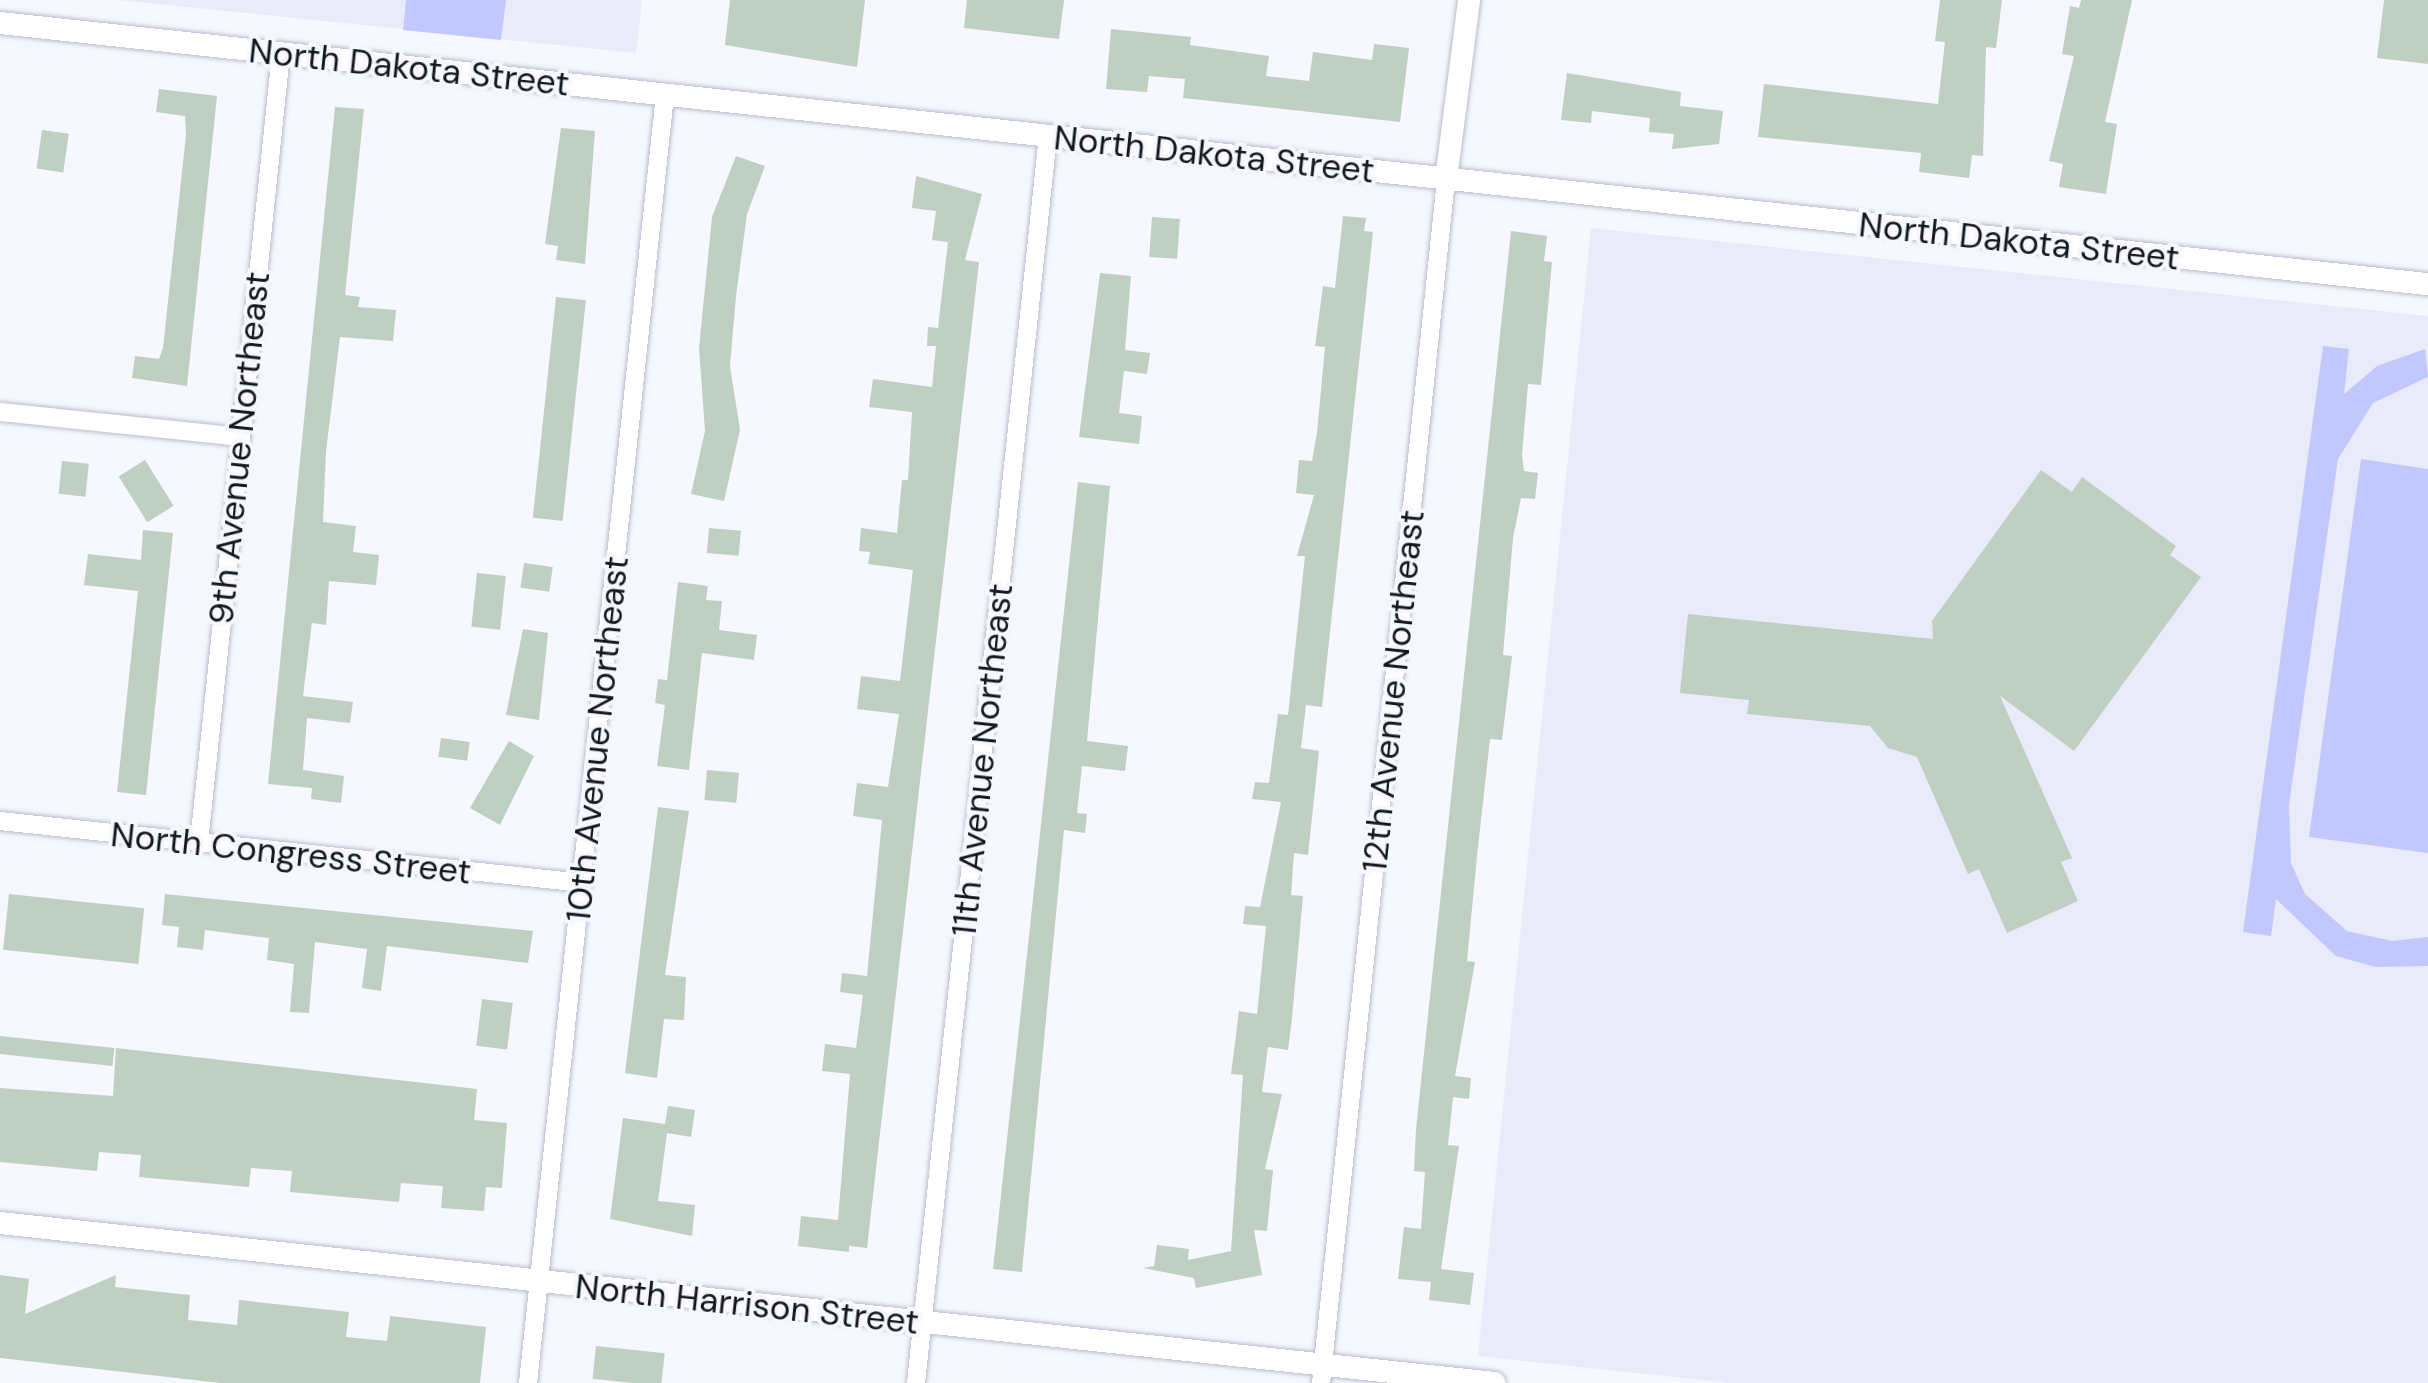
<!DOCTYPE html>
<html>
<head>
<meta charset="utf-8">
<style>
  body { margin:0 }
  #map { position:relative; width:2428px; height:1383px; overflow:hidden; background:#f6f7ff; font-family:"DM Sans",sans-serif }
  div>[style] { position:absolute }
  .built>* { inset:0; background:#e9ebfa }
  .green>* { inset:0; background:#c2c8fc }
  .building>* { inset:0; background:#bfcfc2; transform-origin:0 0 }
  .roads { filter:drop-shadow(0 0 2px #babcce) drop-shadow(0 0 2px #babcce) }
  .minor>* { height:18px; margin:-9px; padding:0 9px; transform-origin:9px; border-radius:9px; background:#fff }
  .tertiary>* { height:22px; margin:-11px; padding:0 11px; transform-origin:11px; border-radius:11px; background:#fff }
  span { translate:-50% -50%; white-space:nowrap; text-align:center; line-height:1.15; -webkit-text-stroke:8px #f6f7ff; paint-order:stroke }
  .street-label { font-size:35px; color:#16171d }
</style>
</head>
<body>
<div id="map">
  <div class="built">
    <i style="clip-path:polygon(119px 0,642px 0,636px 53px)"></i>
    <i style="clip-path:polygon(1591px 228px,2428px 316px,2428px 1383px,1730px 1383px,1478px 1356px)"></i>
  </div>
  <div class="green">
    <i style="clip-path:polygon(406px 0,506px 0,501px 40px,403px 30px)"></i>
    <i style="clip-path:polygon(2323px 346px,2349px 349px,2344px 394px,2377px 366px,2425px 349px,2428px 377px,2373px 403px,2338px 459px,2289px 805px,2291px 863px,2305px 894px,2347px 931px,2392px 941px,2428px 937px,2428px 966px,2376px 967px,2336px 956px,2276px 899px,2271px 936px,2243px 932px)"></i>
    <i style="clip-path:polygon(2361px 459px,2428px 469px,2428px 853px,2309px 837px)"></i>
  </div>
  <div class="building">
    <i style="clip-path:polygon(730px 0,865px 0,857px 67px,725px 45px)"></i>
    <i style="clip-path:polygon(967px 0,1064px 0,1059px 39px,964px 28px)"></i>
    <i style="clip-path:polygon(1940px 0,2002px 0,1996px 48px,1986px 47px,1983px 156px,1972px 155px,1969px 178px,1919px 172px,1921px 153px,1758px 137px,1764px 84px,1938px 104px,1945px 42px,1935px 41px)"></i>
    <i style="clip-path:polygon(2081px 0,2132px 0,2105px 122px,2117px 124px,2106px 194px,2059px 187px,2063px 164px,2049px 161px,2074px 56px,2062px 54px,2070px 6px,2079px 8px)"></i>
    <i style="clip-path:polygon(2384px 0,2428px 0,2428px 64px,2377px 58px)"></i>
    <i style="clip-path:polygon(1111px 29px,1191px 37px,1190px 45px,1269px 56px,1266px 76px,1309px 81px,1313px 52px,1372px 60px,1374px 44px,1409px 48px,1400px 122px,1183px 98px,1185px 79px,1149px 76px,1147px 92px,1106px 89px)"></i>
    <i style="clip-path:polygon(1567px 73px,1681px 92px,1680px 106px,1723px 111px,1719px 144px,1672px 149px,1674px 134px,1649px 132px,1650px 118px,1592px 111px,1591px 123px,1561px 120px)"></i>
    <i style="clip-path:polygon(159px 89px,217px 96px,187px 386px,132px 378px,135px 356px,159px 359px,163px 348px,186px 135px,185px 116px,156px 112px)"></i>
    <i style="clip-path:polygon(335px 107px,364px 109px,345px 295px,360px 297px,358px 307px,396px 310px,393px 341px,340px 337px,326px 451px,323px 522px,356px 526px,353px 552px,379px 555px,376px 585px,329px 581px,326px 625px,312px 623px,311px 630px,303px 696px,353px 702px,350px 723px,307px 718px,303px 770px,344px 776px,341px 803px,311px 799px,312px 788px,268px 784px)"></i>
    <i style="clip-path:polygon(561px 128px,595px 131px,585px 264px,556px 260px,558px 246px,545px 244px)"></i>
    <i style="left:42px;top:130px;width:27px;height:39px;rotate:8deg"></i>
    <i style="clip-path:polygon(736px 156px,765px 166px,747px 214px,736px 296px,730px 366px,740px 430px,724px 501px,691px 494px,705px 431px,699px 348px,712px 217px)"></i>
    <i style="clip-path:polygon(916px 176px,982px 194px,965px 260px,979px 262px,867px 1248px,849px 1246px,849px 1252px,798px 1246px,801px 1216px,838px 1220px,850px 1074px,822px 1071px,825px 1044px,856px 1048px,863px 995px,840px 992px,842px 973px,867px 976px,882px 820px,853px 816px,857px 783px,888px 787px,899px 714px,857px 709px,861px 676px,900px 681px,913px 570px,868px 564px,870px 552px,859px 551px,861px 528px,897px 533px,902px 480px,908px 480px,912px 412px,869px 407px,873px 379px,932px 387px,936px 346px,927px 346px,928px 327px,938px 328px,948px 242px,932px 240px,936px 211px,912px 208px)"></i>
    <i style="clip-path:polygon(1343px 216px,1366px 218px,1364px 231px,1373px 232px,1322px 707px,1306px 705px,1301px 748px,1319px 751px,1308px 855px,1294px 853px,1291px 895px,1303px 896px,1292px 1018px,1288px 1050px,1268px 1047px,1262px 1092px,1282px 1094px,1265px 1169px,1273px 1170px,1267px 1231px,1254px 1230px,1262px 1275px,1196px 1288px,1194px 1278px,1143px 1268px,1154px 1266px,1157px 1245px,1189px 1249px,1188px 1260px,1231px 1251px,1243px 1075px,1231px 1074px,1239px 1011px,1257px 1014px,1266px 926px,1243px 924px,1245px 906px,1260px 907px,1281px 802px,1252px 799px,1255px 782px,1269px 783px,1278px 714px,1288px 715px,1305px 556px,1297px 556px,1314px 495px,1296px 493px,1299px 460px,1312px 461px,1317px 433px,1325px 347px,1315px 346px,1323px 286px,1335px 288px)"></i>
    <i style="left:1152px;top:217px;width:28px;height:40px;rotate:4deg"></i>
    <i style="clip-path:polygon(1511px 231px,1547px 236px,1544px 261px,1552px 262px,1541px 385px,1528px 384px,1522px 455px,1524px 471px,1538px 473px,1535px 499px,1521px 498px,1513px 538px,1503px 655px,1512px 656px,1502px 740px,1490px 739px,1477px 856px,1467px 961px,1475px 962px,1455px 1076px,1471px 1078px,1469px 1099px,1453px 1097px,1448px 1145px,1459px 1146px,1441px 1269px,1474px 1273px,1470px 1305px,1429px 1300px,1431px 1282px,1398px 1279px,1404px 1227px,1421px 1229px,1425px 1172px,1414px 1171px,1416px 1129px)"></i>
    <i style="clip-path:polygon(1100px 273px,1131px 276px,1125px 350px,1150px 353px,1147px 374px,1124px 371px,1119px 413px,1142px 416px,1139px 444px,1079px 437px)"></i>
    <i style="left:556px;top:297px;width:30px;height:222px;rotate:6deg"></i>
    <i style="left:145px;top:460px;width:54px;height:31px;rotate:58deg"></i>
    <i style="left:62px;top:461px;width:27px;height:33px;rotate:6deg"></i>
    <i style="clip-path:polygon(2041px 470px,2072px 492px,2082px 477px,2176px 546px,2170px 555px,2201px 577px,2074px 751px,2000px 696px,2072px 858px,2061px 862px,2078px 901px,2007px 933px,1979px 869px,1968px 874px,1917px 757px,1888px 748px,1870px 726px,1747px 714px,1749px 700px,1680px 693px,1688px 614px,1933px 639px,1932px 621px)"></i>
    <i style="clip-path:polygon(1078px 482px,1110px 486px,1087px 741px,1128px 746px,1125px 771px,1082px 766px,1077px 813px,1087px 814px,1085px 833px,1064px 830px,1022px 1272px,993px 1269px)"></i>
    <i style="left:709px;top:528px;width:32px;height:25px;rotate:5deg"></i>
    <i style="clip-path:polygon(143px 530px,173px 533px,146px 795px,117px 792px,138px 591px,84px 585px,88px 554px,141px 560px)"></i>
    <i style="left:524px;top:563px;width:29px;height:25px;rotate:8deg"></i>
    <i style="left:477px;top:573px;width:29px;height:54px;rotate:6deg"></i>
    <i style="clip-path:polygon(678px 582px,708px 586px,706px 600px,722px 601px,719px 630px,757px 635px,754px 660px,702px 653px,689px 770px,657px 766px,665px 705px,655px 703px,658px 679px,667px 680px)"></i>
    <i style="clip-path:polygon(523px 629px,548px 633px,539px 720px,506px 715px)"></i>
    <i style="left:441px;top:738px;width:29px;height:19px;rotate:8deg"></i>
    <i style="clip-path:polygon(509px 741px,534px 756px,500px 825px,470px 808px)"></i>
    <i style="left:707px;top:770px;width:32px;height:30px;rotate:5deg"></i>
    <i style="clip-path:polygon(658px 807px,689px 811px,665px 975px,686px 977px,684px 1020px,664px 1019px,657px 1078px,625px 1073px)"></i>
    <i style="left:9px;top:894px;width:136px;height:56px;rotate:6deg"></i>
    <i style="clip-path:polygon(165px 894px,533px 931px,528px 963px,387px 946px,381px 991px,362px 988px,367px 949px,315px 942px,309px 1013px,290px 1012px,294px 964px,267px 960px,269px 938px,205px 930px,203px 950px,177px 947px,179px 927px,162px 925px)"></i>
    <i style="left:482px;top:999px;width:31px;height:47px;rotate:7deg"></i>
    <i style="left:0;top:1036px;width:115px;height:18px;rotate:6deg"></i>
    <i style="clip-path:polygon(116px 1048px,477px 1089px,474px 1120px,507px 1123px,502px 1188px,486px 1187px,484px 1211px,441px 1208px,443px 1186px,401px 1183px,399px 1202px,290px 1192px,292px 1171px,251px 1168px,249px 1187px,139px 1177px,141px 1155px,99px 1152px,97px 1171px,0 1162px,0 1088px,113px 1096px)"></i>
    <i style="clip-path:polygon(668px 1106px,695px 1110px,691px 1137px,667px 1133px,658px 1201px,695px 1205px,692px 1236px,610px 1219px,623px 1118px,665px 1124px)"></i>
    <i style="clip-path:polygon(0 1275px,29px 1279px,25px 1314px,116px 1275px,115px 1287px,190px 1295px,188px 1320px,237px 1325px,239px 1300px,349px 1312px,346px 1337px,387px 1341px,390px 1316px,486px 1327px,480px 1383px,221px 1383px,0 1358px)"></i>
    <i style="left:596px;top:1346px;width:69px;height:33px;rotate:6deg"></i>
  </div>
  <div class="roads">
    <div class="minor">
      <i style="left:0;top:412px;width:241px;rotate:5.9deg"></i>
      <i style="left:0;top:821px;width:586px;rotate:6.07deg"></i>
      <i style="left:199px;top:843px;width:793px;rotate:-84.07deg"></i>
      <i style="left:528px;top:1383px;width:1295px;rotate:-83.93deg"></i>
      <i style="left:916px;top:1383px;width:1254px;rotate:-83.96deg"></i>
      <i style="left:1321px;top:1383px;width:1209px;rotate:-84.07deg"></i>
    </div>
    <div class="tertiary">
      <i style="left:0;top:23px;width:2442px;rotate:6.14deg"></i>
      <i style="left:1446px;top:180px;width:181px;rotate:-82.7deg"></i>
      <i style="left:0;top:1223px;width:1503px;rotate:6.11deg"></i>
    </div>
  </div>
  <div class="street-label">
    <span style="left:409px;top:67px;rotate:6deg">North Dakota Street</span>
    <span style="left:1214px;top:154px;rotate:6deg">North Dakota Street</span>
    <span style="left:2019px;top:241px;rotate:6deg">North Dakota Street</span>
    <span style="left:239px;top:448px;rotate:-84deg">9th Avenue Northeast</span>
    <span style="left:1393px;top:691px;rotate:-84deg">12th Avenue Northeast</span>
    <span style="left:597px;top:739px;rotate:-84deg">10th Avenue Northeast</span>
    <span style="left:982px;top:760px;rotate:-84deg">11th Avenue Northeast</span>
    <span style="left:291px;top:853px;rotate:6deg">North Congress Street</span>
    <span style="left:747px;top:1304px;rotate:6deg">North Harrison Street</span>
  </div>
</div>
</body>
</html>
